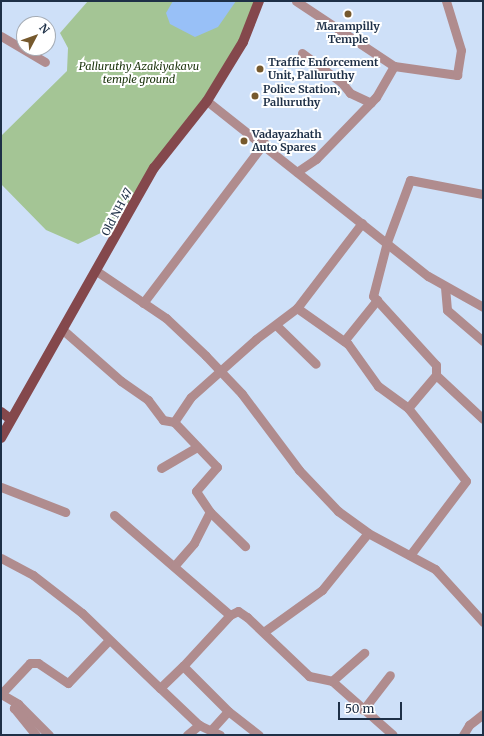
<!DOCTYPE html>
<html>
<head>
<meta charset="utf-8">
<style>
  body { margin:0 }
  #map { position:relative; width:484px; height:736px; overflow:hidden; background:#cee0f8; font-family:Merriweather,serif }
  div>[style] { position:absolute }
  .green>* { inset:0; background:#a4c595 }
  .water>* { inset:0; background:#98c0f7 }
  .minor>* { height:9px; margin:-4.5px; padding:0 4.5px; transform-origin:4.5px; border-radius:4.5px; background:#b08c8e }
  .major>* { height:10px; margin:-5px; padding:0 5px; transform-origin:5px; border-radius:5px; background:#84484c }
  .dots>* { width:11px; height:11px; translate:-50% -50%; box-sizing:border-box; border:2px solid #fff; border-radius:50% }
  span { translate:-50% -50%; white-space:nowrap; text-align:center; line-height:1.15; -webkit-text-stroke:4px #fff; paint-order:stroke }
  .poi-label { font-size:11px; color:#1e3047; font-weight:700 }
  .left { translate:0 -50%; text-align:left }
  .park-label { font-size:11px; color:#19320a; font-style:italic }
  .street-label { font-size:11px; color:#1e3047 }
  .frame { position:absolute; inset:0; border:2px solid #1e3047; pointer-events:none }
  .north { position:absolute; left:16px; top:16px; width:40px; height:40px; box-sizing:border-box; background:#fff; border:1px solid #a5acb5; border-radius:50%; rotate:49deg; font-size:11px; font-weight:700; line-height:16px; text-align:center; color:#1e3047 }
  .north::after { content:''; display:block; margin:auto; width:14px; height:18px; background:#76592d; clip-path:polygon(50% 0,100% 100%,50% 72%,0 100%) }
  .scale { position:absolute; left:338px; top:702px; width:64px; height:18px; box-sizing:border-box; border:2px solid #1e3047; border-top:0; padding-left:5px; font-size:12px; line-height:14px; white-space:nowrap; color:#1e3047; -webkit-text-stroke:3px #fff; paint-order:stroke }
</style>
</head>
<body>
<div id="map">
  <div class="green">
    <i style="clip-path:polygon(88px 1px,256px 1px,236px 49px,135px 201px,109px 229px,78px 244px,46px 230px,1px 184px,1px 136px,67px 71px,68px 48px,60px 33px)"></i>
  </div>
  <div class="water">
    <i style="clip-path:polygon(173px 1px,236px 1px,218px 27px,195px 37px,170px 24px,166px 13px)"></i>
  </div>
  <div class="minor">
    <i style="left:296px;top:1px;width:118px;rotate:33.6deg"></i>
    <i style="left:394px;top:66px;width:36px;rotate:120deg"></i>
    <i style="left:376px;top:97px;width:86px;rotate:134.1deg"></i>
    <i style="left:316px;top:159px;width:23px;rotate:146deg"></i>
    <i style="left:1px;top:36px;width:51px;rotate:30.6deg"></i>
    <i style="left:302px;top:53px;width:50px;rotate:36.9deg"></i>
    <i style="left:342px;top:83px;width:13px;rotate:51deg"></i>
    <i style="left:350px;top:93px;width:23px;rotate:25deg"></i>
    <i style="left:394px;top:66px;width:64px;rotate:8.1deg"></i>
    <i style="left:457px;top:75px;width:25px;rotate:-81deg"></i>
    <i style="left:461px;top:50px;width:51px;rotate:-107deg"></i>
    <i style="left:207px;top:101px;width:282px;rotate:38.4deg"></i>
    <i style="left:428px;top:276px;width:63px;rotate:29.4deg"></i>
    <i style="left:98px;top:272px;width:82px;rotate:34.1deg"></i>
    <i style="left:166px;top:318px;width:55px;rotate:43.5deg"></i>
    <i style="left:206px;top:356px;width:52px;rotate:46.5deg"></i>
    <i style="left:242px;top:394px;width:95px;rotate:53.1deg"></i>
    <i style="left:299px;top:470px;width:57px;rotate:46.4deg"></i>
    <i style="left:338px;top:511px;width:37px;rotate:36deg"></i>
    <i style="left:368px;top:533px;width:76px;rotate:28.2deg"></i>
    <i style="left:435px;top:569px;width:72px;rotate:47.8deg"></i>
    <i style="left:445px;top:287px;width:23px;rotate:85deg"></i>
    <i style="left:447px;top:310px;width:48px;rotate:40.7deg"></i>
    <i style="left:143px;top:303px;width:201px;rotate:-52.9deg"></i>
    <i style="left:297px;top:308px;width:62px;rotate:35.2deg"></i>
    <i style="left:348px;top:344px;width:52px;rotate:54.5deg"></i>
    <i style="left:378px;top:386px;width:37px;rotate:36deg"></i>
    <i style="left:408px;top:408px;width:93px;rotate:51.5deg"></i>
    <i style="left:466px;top:481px;width:93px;rotate:127.1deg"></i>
    <i style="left:277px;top:326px;width:54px;rotate:44.3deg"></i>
    <i style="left:63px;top:330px;width:77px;rotate:41.3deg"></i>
    <i style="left:121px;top:381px;width:33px;rotate:35deg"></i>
    <i style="left:148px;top:400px;width:25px;rotate:53deg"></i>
    <i style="left:163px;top:420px;width:11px;rotate:10deg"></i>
    <i style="left:344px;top:341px;width:53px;rotate:-51.2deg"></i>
    <i style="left:436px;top:375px;width:64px;rotate:43.1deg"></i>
    <i style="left:408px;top:408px;width:43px;rotate:-49.7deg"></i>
    <i style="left:436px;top:375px;width:10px;rotate:-90deg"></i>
    <i style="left:436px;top:365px;width:93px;rotate:-132.4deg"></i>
    <i style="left:373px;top:296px;width:56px;rotate:-75.5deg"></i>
    <i style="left:387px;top:242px;width:66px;rotate:-69.6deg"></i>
    <i style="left:410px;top:180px;width:74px;rotate:10.9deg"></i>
    <i style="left:161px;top:468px;width:42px;rotate:-30.3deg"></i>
    <i style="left:1px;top:487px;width:69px;rotate:21.3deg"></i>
    <i style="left:210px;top:512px;width:49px;rotate:44.2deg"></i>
    <i style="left:114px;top:515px;width:153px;rotate:40.8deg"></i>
    <i style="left:230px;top:615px;width:9px;rotate:-27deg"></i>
    <i style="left:238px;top:611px;width:11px;rotate:34deg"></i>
    <i style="left:247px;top:617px;width:86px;rotate:43.6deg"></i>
    <i style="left:309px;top:676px;width:24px;rotate:12deg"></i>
    <i style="left:332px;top:681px;width:81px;rotate:41.5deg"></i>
    <i style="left:1px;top:558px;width:36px;rotate:28deg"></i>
    <i style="left:33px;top:575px;width:62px;rotate:37.8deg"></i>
    <i style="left:82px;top:613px;width:108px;rotate:43.9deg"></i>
    <i style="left:160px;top:688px;width:32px;rotate:-44deg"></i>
    <i style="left:183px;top:666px;width:64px;rotate:45deg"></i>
    <i style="left:228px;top:711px;width:39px;rotate:38deg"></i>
    <i style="left:175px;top:565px;width:29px;rotate:-49deg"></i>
    <i style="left:194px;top:543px;width:35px;rotate:-63deg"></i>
    <i style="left:210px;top:512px;width:25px;rotate:-124deg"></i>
    <i style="left:196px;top:491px;width:32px;rotate:-49deg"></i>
    <i style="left:217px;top:467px;width:62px;rotate:-133.7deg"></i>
    <i style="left:174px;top:422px;width:30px;rotate:-56deg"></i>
    <i style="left:191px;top:397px;width:87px;rotate:-41.7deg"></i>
    <i style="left:256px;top:339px;width:51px;rotate:-37.1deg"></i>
    <i style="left:297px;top:308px;width:107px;rotate:-52.6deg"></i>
    <i style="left:265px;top:631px;width:70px;rotate:-35.7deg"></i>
    <i style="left:322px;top:590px;width:73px;rotate:-51.1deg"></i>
    <i style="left:183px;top:666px;width:69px;rotate:-47.3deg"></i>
    <i style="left:332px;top:681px;width:43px;rotate:-41.2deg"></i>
    <i style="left:160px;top:688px;width:54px;rotate:43.5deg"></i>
    <i style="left:199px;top:725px;width:23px;rotate:25deg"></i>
    <i style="left:1px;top:694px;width:42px;rotate:-46.9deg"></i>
    <i style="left:30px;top:663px;width:8px"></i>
    <i style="left:38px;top:663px;width:36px;rotate:34deg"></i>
    <i style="left:68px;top:683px;width:59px;rotate:-46.4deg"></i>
    <i style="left:1px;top:694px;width:20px;rotate:30deg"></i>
    <i style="left:18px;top:704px;width:44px;rotate:45deg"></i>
    <i style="left:18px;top:704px;width:6px;rotate:135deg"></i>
    <i style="left:14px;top:708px;width:35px;rotate:51deg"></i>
    <i style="left:363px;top:710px;width:44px;rotate:-52.4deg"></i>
    <i style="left:211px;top:730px;width:25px;rotate:-48deg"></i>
    <i style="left:187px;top:735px;width:16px;rotate:-40deg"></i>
    <i style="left:463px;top:735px;width:12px;rotate:-59deg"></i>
    <i style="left:469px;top:725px;width:18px;rotate:-38deg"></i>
  </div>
  <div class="major">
    <i style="left:1px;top:412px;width:10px;rotate:37deg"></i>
    <i style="left:1px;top:438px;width:310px;rotate:-60.5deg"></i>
    <i style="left:154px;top:168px;width:85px;rotate:-51.7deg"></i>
    <i style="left:207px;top:101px;width:69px;rotate:-58.6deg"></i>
    <i style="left:243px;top:42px;width:44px;rotate:-68.7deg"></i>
  </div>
  <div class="dots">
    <i style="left:348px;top:14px;background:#76592d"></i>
    <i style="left:260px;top:69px;background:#76592d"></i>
    <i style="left:255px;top:96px;background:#76592d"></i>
    <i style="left:244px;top:141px;background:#76592d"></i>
  </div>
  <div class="poi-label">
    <span style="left:348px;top:33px">Marampilly<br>Temple</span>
    <span class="left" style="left:268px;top:69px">Traffic Enforcement<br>Unit, Palluruthy</span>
    <span class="left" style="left:263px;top:96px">Police Station,<br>Palluruthy</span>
    <span class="left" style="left:252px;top:141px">Vadayazhath<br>Auto Spares</span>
  </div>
  <div class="park-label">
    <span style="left:139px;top:73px">Palluruthy Azakiyakavu<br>temple ground</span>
  </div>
  <div class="street-label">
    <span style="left:117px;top:212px;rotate:-62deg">Old NH 47</span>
  </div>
  <div class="frame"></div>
  <div class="north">N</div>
  <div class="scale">50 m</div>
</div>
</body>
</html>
